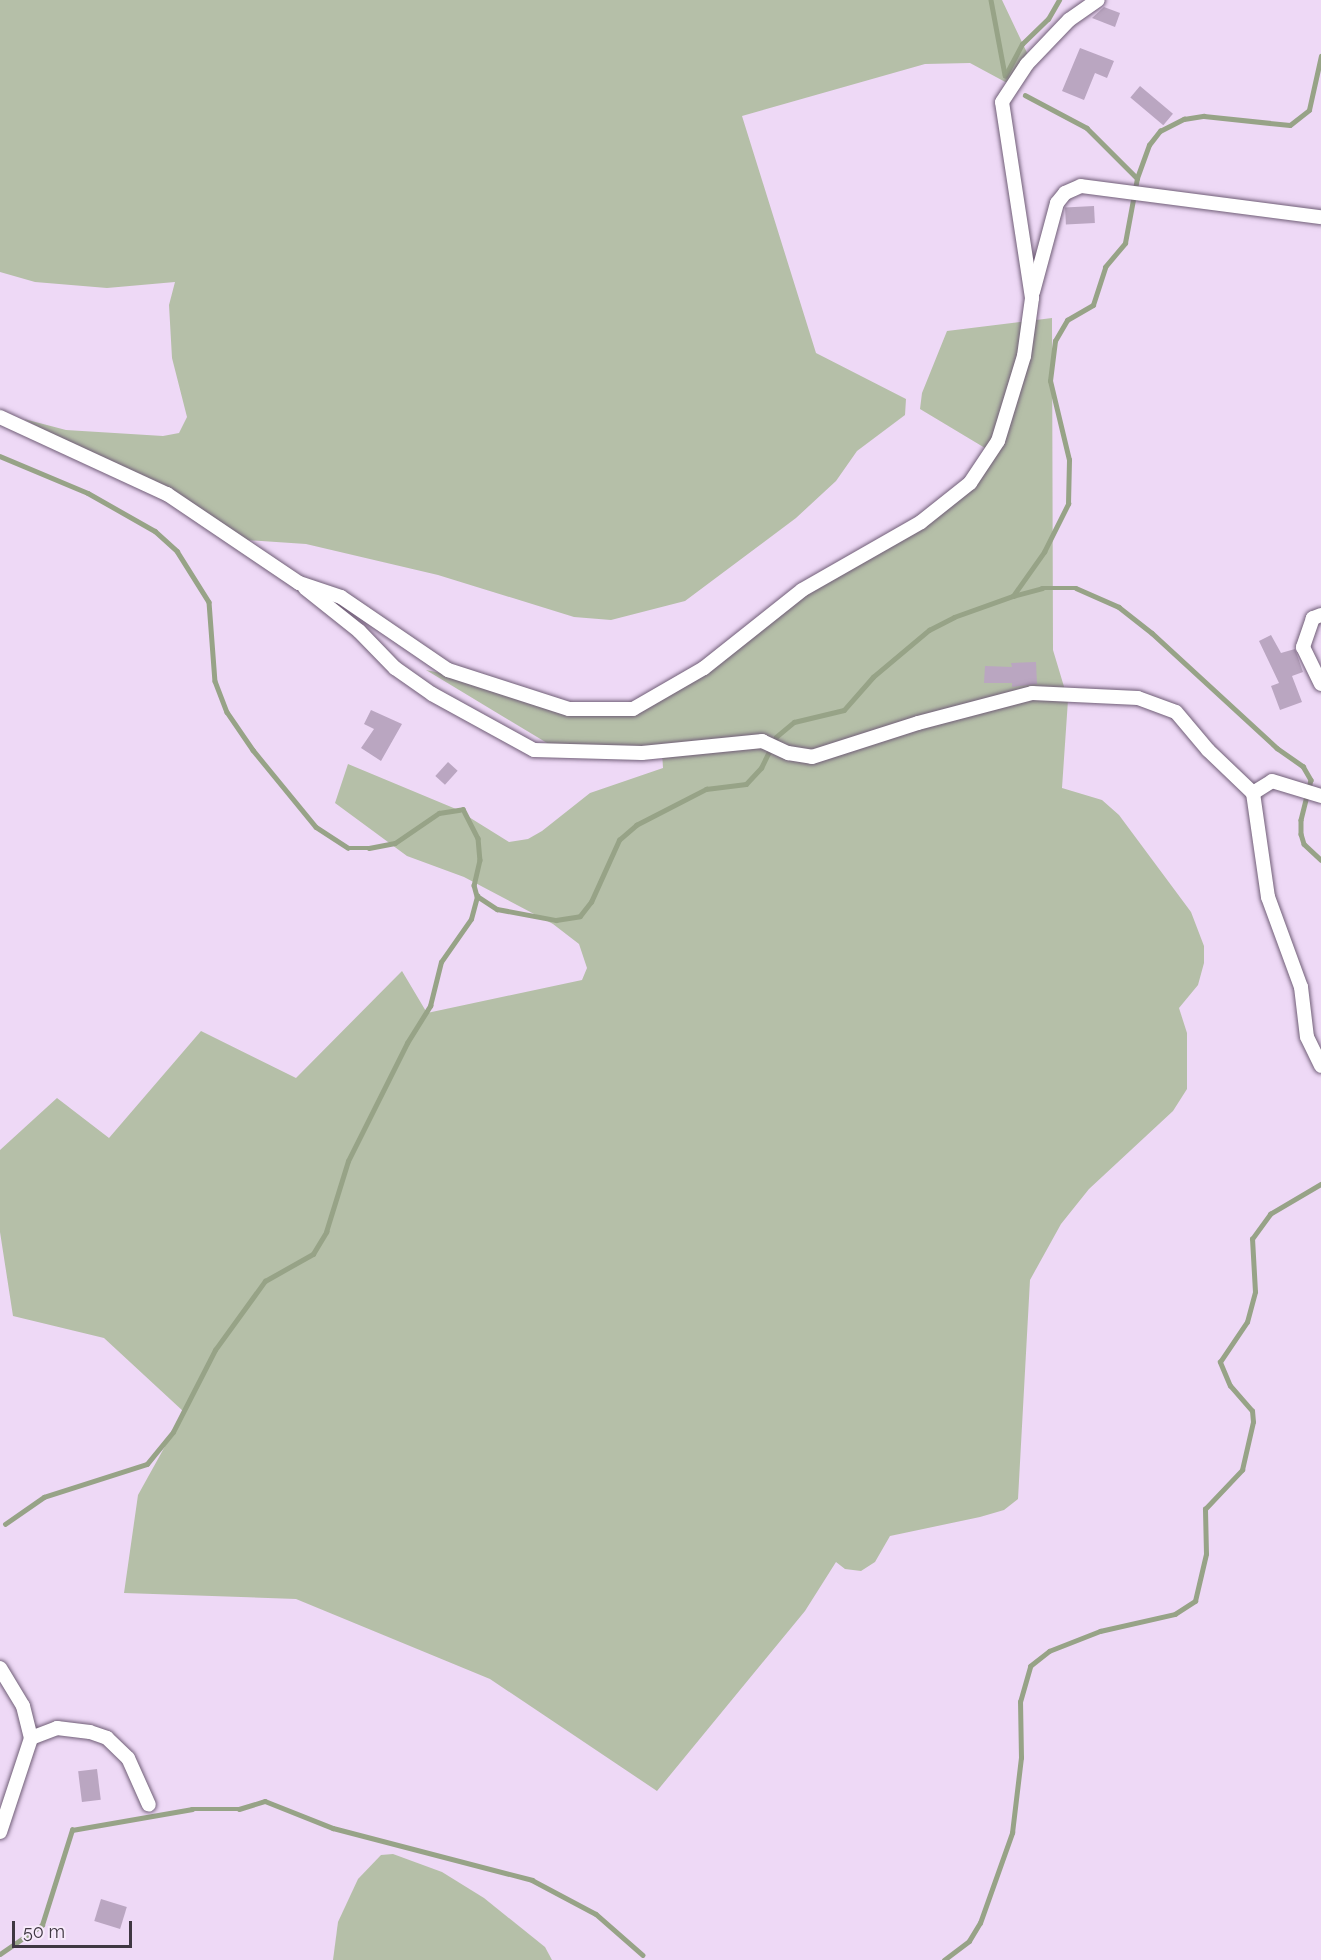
<!DOCTYPE html>
<html>
<head>
<meta charset="utf-8">
<style>
  body { margin:0 }
  #map { position:relative; width:1321px; height:1960px; overflow:hidden; background:#eed9f6; font-family:Raleway,sans-serif }
  div>[style] { position:absolute }
  .green>* { inset:0; background:#b5bfa8 }
  .stream>* { height:4.5px; margin:-2.25px; padding:0 2.25px; transform-origin:2.25px; border-radius:2.25px; background:#97a387 }
  .building>* { inset:0; background:#baa6c1; transform-origin:0 0 }
  .roads { filter:drop-shadow(0 0 2px #705e77) drop-shadow(0 0 2px #705e77) }
  .minor>* { height:14px; margin:-7px; padding:0 7px; transform-origin:7px; border-radius:7px; background:#fff }
  span { translate:-50% -50%; white-space:nowrap; text-align:center; line-height:1.15; -webkit-text-stroke:5px #f7eafb; paint-order:stroke }
  .scale { position:absolute; left:12px; top:1921px; width:120px; height:27px; box-sizing:border-box; border:3px solid #3f3742; border-top:0; padding-left:8px; font-size:18px; line-height:21px; white-space:nowrap; color:#3f3742; -webkit-text-stroke:4px #f7eafb; paint-order:stroke }
</style>
</head>
<body>
<div id="map">
  <div class="green">
    <i style="clip-path:polygon(0 0,1002px 0,1030px 59px,1009px 84px,970px 63px,925px 64px,742px 116px,816px 353px,906px 399px,905px 415px,857px 451px,836px 481px,796px 518px,685px 601px,611px 620px,574px 617px,438px 575px,306px 544px,231px 539px,24px 419px,66px 430px,163px 436px,179px 433px,187px 417px,172px 358px,169px 305px,175px 282px,107px 288px,35px 282px,0 272px)"></i>
    <i style="clip-path:polygon(1052px 318px,1053px 650px,1068px 700px,1062px 788px,1102px 800px,1119px 815px,1191px 912px,1204px 946px,1204px 963px,1198px 985px,1179px 1008px,1187px 1033px,1187px 1089px,1173px 1111px,1089px 1189px,1061px 1224px,1030px 1280px,1018px 1499px,1004px 1510px,980px 1517px,890px 1536px,875px 1562px,861px 1571px,845px 1569px,836px 1562px,805px 1611px,657px 1791px,490px 1679px,296px 1599px,124px 1593px,138px 1495px,184px 1412px,104px 1338px,13px 1316px,0 1232px,0 1150px,57px 1098px,109px 1138px,201px 1031px,296px 1078px,402px 971px,427px 1013px,582px 980px,587px 968px,579px 944px,553px 924px,464px 877px,407px 856px,335px 803px,348px 764px,456px 809px,509px 842px,528px 839px,542px 831px,590px 793px,663px 768px,662px 752px,557px 749px,426px 670px,496px 684px,585px 710px,615px 707px,678px 687px,793px 602px,958px 493px,995px 454px,920px 409px,922px 393px,947px 331px)"></i>
    <i style="clip-path:polygon(393px 1854px,442px 1872px,484px 1898px,545px 1947px,552px 1960px,333px 1960px,338px 1922px,358px 1879px,381px 1855px)"></i>
  </div>
  <div class="stream">
    <i style="left:991px;top:0;width:76px;rotate:79.4deg"></i>
    <i style="left:1005px;top:76px;width:36px;rotate:-62deg"></i>
    <i style="left:1022px;top:44px;width:36px;rotate:-44deg"></i>
    <i style="left:1048px;top:19px;width:22px;rotate:-60deg"></i>
    <i style="left:1025px;top:95px;width:70px;rotate:28deg"></i>
    <i style="left:1087px;top:128px;width:71px;rotate:45deg"></i>
    <i style="left:0;top:456px;width:95px;rotate:22.8deg"></i>
    <i style="left:88px;top:493px;width:77px;rotate:29.6deg"></i>
    <i style="left:155px;top:531px;width:30px;rotate:42deg"></i>
    <i style="left:177px;top:551px;width:60px;rotate:57.9deg"></i>
    <i style="left:209px;top:602px;width:79px;rotate:85.7deg"></i>
    <i style="left:215px;top:681px;width:33px;rotate:69deg"></i>
    <i style="left:227px;top:712px;width:46px;rotate:55.6deg"></i>
    <i style="left:253px;top:750px;width:99px;rotate:50.7deg"></i>
    <i style="left:316px;top:827px;width:38px;rotate:33deg"></i>
    <i style="left:348px;top:848px;width:21px"></i>
    <i style="left:369px;top:848px;width:26px;rotate:-11deg"></i>
    <i style="left:395px;top:843px;width:53px;rotate:-34.3deg"></i>
    <i style="left:439px;top:813px;width:24px;rotate:-9deg"></i>
    <i style="left:463px;top:809px;width:33px;rotate:63deg"></i>
    <i style="left:478px;top:838px;width:22px;rotate:85deg"></i>
    <i style="left:480px;top:860px;width:26px;rotate:103deg"></i>
    <i style="left:474px;top:885px;width:11px;rotate:75deg"></i>
    <i style="left:477px;top:896px;width:24px;rotate:33deg"></i>
    <i style="left:497px;top:909px;width:60px;rotate:10.6deg"></i>
    <i style="left:556px;top:920px;width:24px;rotate:-9deg"></i>
    <i style="left:580px;top:916px;width:18px;rotate:-52deg"></i>
    <i style="left:591px;top:902px;width:68px;rotate:-65.7deg"></i>
    <i style="left:619px;top:840px;width:23px;rotate:-41deg"></i>
    <i style="left:636px;top:825px;width:79px;rotate:-27.2deg"></i>
    <i style="left:706px;top:789px;width:40px;rotate:-7.1deg"></i>
    <i style="left:746px;top:784px;width:22px;rotate:-47deg"></i>
    <i style="left:761px;top:768px;width:34px;rotate:-64deg"></i>
    <i style="left:776px;top:737px;width:23px;rotate:-40deg"></i>
    <i style="left:794px;top:722px;width:51px;rotate:-13.5deg"></i>
    <i style="left:844px;top:710px;width:44px;rotate:-48.7deg"></i>
    <i style="left:873px;top:677px;width:73px;rotate:-40deg"></i>
    <i style="left:929px;top:630px;width:28px;rotate:-27deg"></i>
    <i style="left:954px;top:617px;width:63px;rotate:-19.6deg"></i>
    <i style="left:1013px;top:596px;width:54px;rotate:-54.8deg"></i>
    <i style="left:1044px;top:552px;width:54px;rotate:-63.4deg"></i>
    <i style="left:1068px;top:504px;width:44px;rotate:-88.7deg"></i>
    <i style="left:1069px;top:460px;width:81px;rotate:-103.5deg"></i>
    <i style="left:1050px;top:381px;width:40px;rotate:-82.9deg"></i>
    <i style="left:1055px;top:341px;width:24px;rotate:-60deg"></i>
    <i style="left:1067px;top:320px;width:30px;rotate:-30deg"></i>
    <i style="left:1093px;top:305px;width:40px;rotate:-72deg"></i>
    <i style="left:1105px;top:267px;width:31px;rotate:-50deg"></i>
    <i style="left:1125px;top:243px;width:66px;rotate:-79.5deg"></i>
    <i style="left:1137px;top:178px;width:35px;rotate:-70deg"></i>
    <i style="left:1149px;top:145px;width:18px;rotate:-52deg"></i>
    <i style="left:1160px;top:131px;width:27px;rotate:-27deg"></i>
    <i style="left:1184px;top:119px;width:20px;rotate:-9deg"></i>
    <i style="left:1204px;top:116px;width:86px;rotate:6deg"></i>
    <i style="left:1290px;top:125px;width:24px;rotate:-38deg"></i>
    <i style="left:1309px;top:110px;width:55px;rotate:-77.5deg"></i>
    <i style="left:1013px;top:596px;width:30px;rotate:-15deg"></i>
    <i style="left:1042px;top:588px;width:34px"></i>
    <i style="left:1076px;top:588px;width:47px;rotate:23.8deg"></i>
    <i style="left:1119px;top:607px;width:42px;rotate:38.2deg"></i>
    <i style="left:1152px;top:633px;width:170px;rotate:42.6deg"></i>
    <i style="left:1277px;top:748px;width:32px;rotate:35deg"></i>
    <i style="left:1303px;top:766px;width:16px;rotate:60deg"></i>
    <i style="left:1311px;top:780px;width:41px;rotate:104deg"></i>
    <i style="left:1301px;top:820px;width:14px;rotate:90deg"></i>
    <i style="left:1301px;top:834px;width:10px;rotate:73deg"></i>
    <i style="left:1304px;top:844px;width:23px;rotate:43deg"></i>
    <i style="left:5px;top:1524px;width:47px;rotate:-34.7deg"></i>
    <i style="left:44px;top:1497px;width:108px;rotate:-17.8deg"></i>
    <i style="left:147px;top:1464px;width:41px;rotate:-50.9deg"></i>
    <i style="left:173px;top:1432px;width:92px;rotate:-62.9deg"></i>
    <i style="left:215px;top:1350px;width:85px;rotate:-54.1deg"></i>
    <i style="left:265px;top:1281px;width:55px;rotate:-29.4deg"></i>
    <i style="left:313px;top:1254px;width:26px;rotate:-59deg"></i>
    <i style="left:326px;top:1232px;width:74px;rotate:-72.8deg"></i>
    <i style="left:348px;top:1161px;width:132px;rotate:-63.4deg"></i>
    <i style="left:407px;top:1043px;width:44px;rotate:-58.1deg"></i>
    <i style="left:430px;top:1006px;width:45px;rotate:-76deg"></i>
    <i style="left:441px;top:962px;width:52px;rotate:-55.1deg"></i>
    <i style="left:471px;top:919px;width:24px;rotate:-75deg"></i>
    <i style="left:0;top:1954px;width:51px;rotate:-34.6deg"></i>
    <i style="left:42px;top:1925px;width:100px;rotate:-72.5deg"></i>
    <i style="left:72px;top:1830px;width:122px;rotate:-9.9deg"></i>
    <i style="left:192px;top:1809px;width:47px"></i>
    <i style="left:239px;top:1809px;width:27px;rotate:-17deg"></i>
    <i style="left:265px;top:1801px;width:73px;rotate:21.7deg"></i>
    <i style="left:333px;top:1828px;width:206px;rotate:14.6deg"></i>
    <i style="left:532px;top:1880px;width:72px;rotate:28deg"></i>
    <i style="left:596px;top:1914px;width:62px;rotate:41.1deg"></i>
    <i style="left:944px;top:1960px;width:31px;rotate:-37deg"></i>
    <i style="left:969px;top:1941px;width:21px;rotate:-59deg"></i>
    <i style="left:980px;top:1923px;width:96px;rotate:-70.4deg"></i>
    <i style="left:1012px;top:1833px;width:76px;rotate:-83.2deg"></i>
    <i style="left:1021px;top:1758px;width:56px;rotate:-91deg"></i>
    <i style="left:1020px;top:1702px;width:37px;rotate:-74deg"></i>
    <i style="left:1030px;top:1666px;width:24px;rotate:-38deg"></i>
    <i style="left:1049px;top:1651px;width:55px;rotate:-21.4deg"></i>
    <i style="left:1100px;top:1631px;width:77px;rotate:-12.8deg"></i>
    <i style="left:1175px;top:1614px;width:24px;rotate:-33deg"></i>
    <i style="left:1195px;top:1601px;width:48px;rotate:-76.8deg"></i>
    <i style="left:1206px;top:1554px;width:45px;rotate:-91.3deg"></i>
    <i style="left:1205px;top:1509px;width:54px;rotate:-46.5deg"></i>
    <i style="left:1242px;top:1470px;width:49px;rotate:-77.1deg"></i>
    <i style="left:1253px;top:1422px;width:11px;rotate:-95deg"></i>
    <i style="left:1252px;top:1411px;width:33px;rotate:-131deg"></i>
    <i style="left:1230px;top:1386px;width:26px;rotate:-113deg"></i>
    <i style="left:1220px;top:1362px;width:48px;rotate:-56deg"></i>
    <i style="left:1247px;top:1322px;width:31px;rotate:-75deg"></i>
    <i style="left:1255px;top:1292px;width:53px;rotate:-93.2deg"></i>
    <i style="left:1252px;top:1239px;width:31px;rotate:-54deg"></i>
    <i style="left:1270px;top:1214px;width:59px;rotate:-30.5deg"></i>
  </div>
  <div class="building">
    <i style="clip-path:polygon(1104px 7px,1120px 13px,1115px 27px,1092px 18px)"></i>
    <i style="clip-path:polygon(1080px 48px,1114px 61px,1107px 78px,1095px 73px,1084px 100px,1062px 91px)"></i>
    <i style="left:1140px;top:86px;width:43px;height:15px;rotate:40deg"></i>
    <i style="left:1094px;top:206px;width:17px;height:29px;rotate:87deg"></i>
    <i style="clip-path:polygon(1271px 635px,1281px 653px,1295px 649px,1303px 672px,1292px 676px,1302px 702px,1280px 710px,1271px 686px,1279px 683px,1259px 641px)"></i>
    <i style="clip-path:polygon(1036px 662px,1037px 684px,1012px 687px,1012px 683px,984px 683px,985px 666px,1012px 667px,1011px 663px)"></i>
    <i style="clip-path:polygon(371px 710px,402px 724px,381px 761px,361px 748px,374px 729px,364px 724px)"></i>
    <i style="left:448px;top:762px;width:13px;height:19px;rotate:42deg"></i>
    <i style="left:97px;top:1769px;width:31px;height:19px;rotate:83deg"></i>
    <i style="left:101px;top:1899px;width:27px;height:23px;rotate:17deg"></i>
  </div>
  <div class="roads">
    <div class="minor">
      <i style="left:1033px;top:292px;width:92px;rotate:-74.9deg"></i>
      <i style="left:1057px;top:203px;width:13px;rotate:-51deg"></i>
      <i style="left:1065px;top:193px;width:17px;rotate:-24deg"></i>
      <i style="left:1081px;top:186px;width:242px;rotate:7.4deg"></i>
      <i style="left:0;top:417px;width:184px;rotate:24.8deg"></i>
      <i style="left:167px;top:494px;width:159px;rotate:34deg"></i>
      <i style="left:299px;top:583px;width:44px;rotate:18.4deg"></i>
      <i style="left:341px;top:597px;width:130px;rotate:34.3deg"></i>
      <i style="left:448px;top:670px;width:127px;rotate:17.9deg"></i>
      <i style="left:569px;top:709px;width:64px"></i>
      <i style="left:633px;top:709px;width:82px;rotate:-30deg"></i>
      <i style="left:704px;top:668px;width:125px;rotate:-38.5deg"></i>
      <i style="left:802px;top:590px;width:137px;rotate:-29.7deg"></i>
      <i style="left:921px;top:522px;width:63px;rotate:-38.5deg"></i>
      <i style="left:970px;top:483px;width:50px;rotate:-56.3deg"></i>
      <i style="left:998px;top:441px;width:89px;rotate:-73deg"></i>
      <i style="left:1024px;top:356px;width:59px;rotate:-82.1deg"></i>
      <i style="left:1032px;top:298px;width:198px;rotate:-98.7deg"></i>
      <i style="left:1002px;top:102px;width:45px;rotate:-56.7deg"></i>
      <i style="left:1027px;top:64px;width:61px;rotate:-46.3deg"></i>
      <i style="left:1069px;top:20px;width:35px;rotate:-35deg"></i>
      <i style="left:305px;top:588px;width:69px;rotate:38.5deg"></i>
      <i style="left:359px;top:631px;width:52px;rotate:45.8deg"></i>
      <i style="left:395px;top:668px;width:45px;rotate:35.1deg"></i>
      <i style="left:432px;top:694px;width:116px;rotate:28.8deg"></i>
      <i style="left:534px;top:750px;width:108px;rotate:1.6deg"></i>
      <i style="left:642px;top:753px;width:121px;rotate:-5.7deg"></i>
      <i style="left:762px;top:741px;width:29px;rotate:25deg"></i>
      <i style="left:788px;top:753px;width:24px;rotate:9deg"></i>
      <i style="left:812px;top:757px;width:111px;rotate:-17.8deg"></i>
      <i style="left:918px;top:723px;width:118px;rotate:-14.7deg"></i>
      <i style="left:1032px;top:693px;width:106px;rotate:2.7deg"></i>
      <i style="left:1138px;top:698px;width:40px;rotate:20.2deg"></i>
      <i style="left:1176px;top:712px;width:50px;rotate:49.9deg"></i>
      <i style="left:1208px;top:750px;width:62px;rotate:43.7deg"></i>
      <i style="left:1253px;top:793px;width:105px;rotate:81.8deg"></i>
      <i style="left:1268px;top:897px;width:96px;rotate:69.9deg"></i>
      <i style="left:1301px;top:987px;width:50px;rotate:83.2deg"></i>
      <i style="left:1307px;top:1037px;width:32px;rotate:64deg"></i>
      <i style="left:1321px;top:615px;width:9px;rotate:159deg"></i>
      <i style="left:1313px;top:618px;width:31px;rotate:109deg"></i>
      <i style="left:1303px;top:647px;width:41px;rotate:64.1deg"></i>
      <i style="left:1253px;top:793px;width:22px;rotate:-32deg"></i>
      <i style="left:1272px;top:781px;width:51px;rotate:17deg"></i>
      <i style="left:0;top:1668px;width:44px;rotate:58.8deg"></i>
      <i style="left:23px;top:1706px;width:33px;rotate:76deg"></i>
      <i style="left:0;top:1832px;width:99px;rotate:-71.7deg"></i>
      <i style="left:31px;top:1738px;width:28px;rotate:-21deg"></i>
      <i style="left:57px;top:1728px;width:33px;rotate:7deg"></i>
      <i style="left:90px;top:1732px;width:18px;rotate:19deg"></i>
      <i style="left:107px;top:1738px;width:29px;rotate:44deg"></i>
      <i style="left:128px;top:1758px;width:51px;rotate:65.9deg"></i>
    </div>
  </div>
  <div class="scale">50 m</div>
</div>
</body>
</html>
